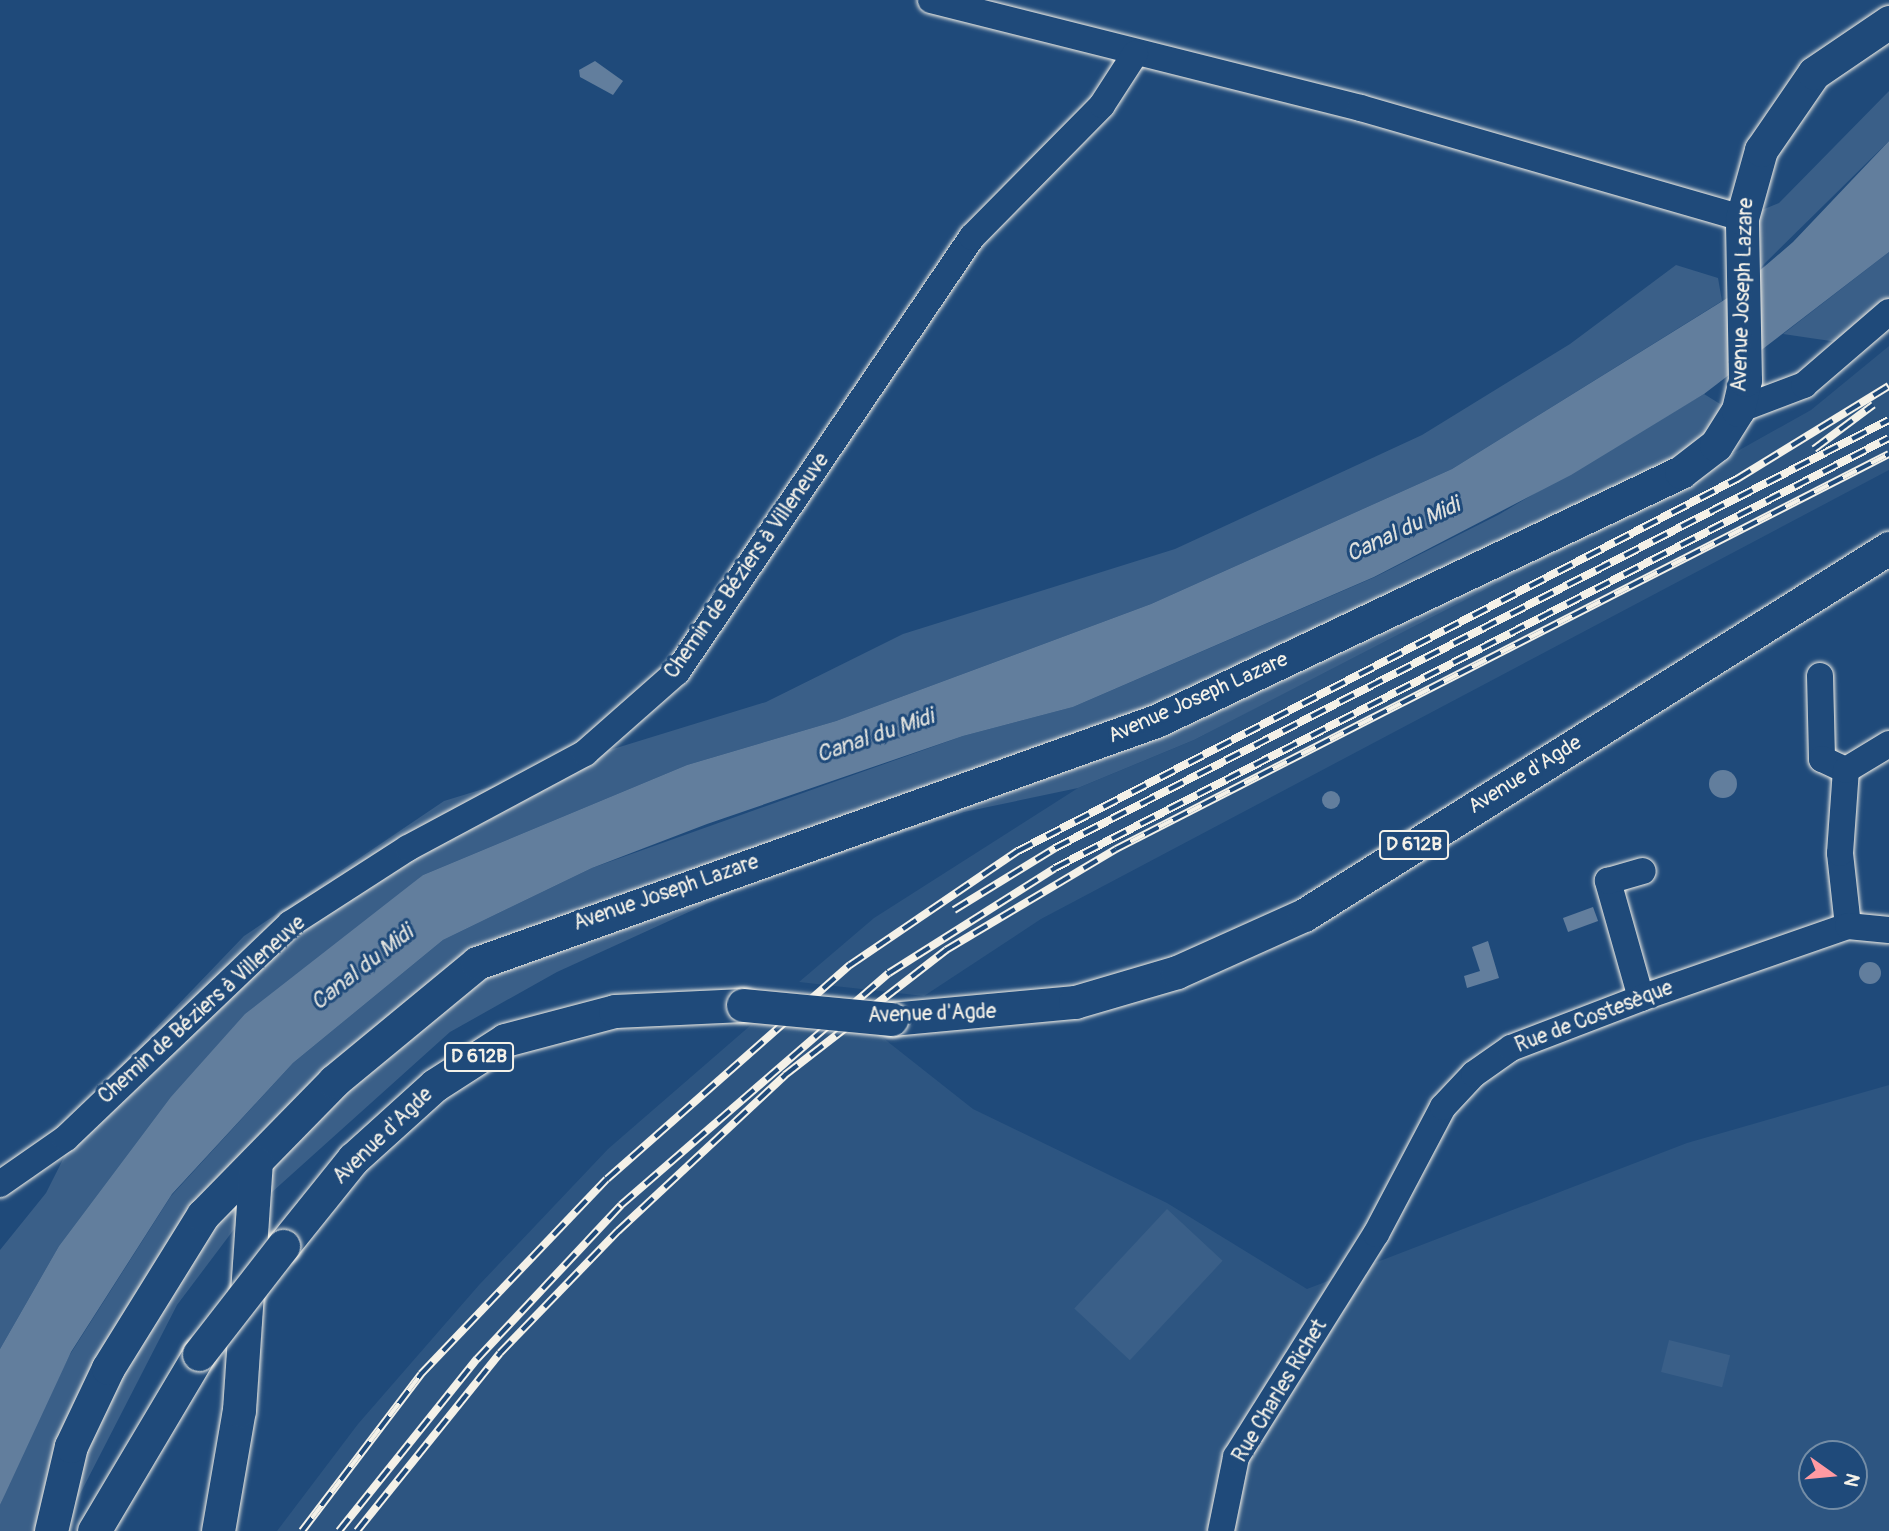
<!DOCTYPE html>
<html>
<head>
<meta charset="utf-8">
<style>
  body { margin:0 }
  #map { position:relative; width:1889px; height:1531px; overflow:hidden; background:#1f4a7a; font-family:Pangolin,sans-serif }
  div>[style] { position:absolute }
  .built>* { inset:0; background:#2d5581 }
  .green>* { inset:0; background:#3a5f88; transform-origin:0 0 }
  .water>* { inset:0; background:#627e9d; transform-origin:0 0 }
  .round { border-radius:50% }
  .roads { filter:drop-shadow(0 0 2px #f4f1e8) drop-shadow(0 0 2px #f4f1e8) }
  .minor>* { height:26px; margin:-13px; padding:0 13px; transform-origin:13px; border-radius:13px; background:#1f4a7a }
  .major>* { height:33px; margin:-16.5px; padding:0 16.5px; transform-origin:16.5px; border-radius:16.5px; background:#1f4a7a }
  .rail>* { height:8px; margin-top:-4px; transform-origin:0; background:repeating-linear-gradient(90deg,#1f4a7a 0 16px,#f4f1e8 0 32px); box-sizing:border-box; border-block:2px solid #f4f1e8 }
  .bridges { filter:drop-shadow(0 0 2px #f4f1e8) drop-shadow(0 0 2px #f4f1e8) }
  .major-bridge>* { height:33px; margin:-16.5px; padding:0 16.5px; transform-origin:16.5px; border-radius:16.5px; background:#1f4a7a }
  span { translate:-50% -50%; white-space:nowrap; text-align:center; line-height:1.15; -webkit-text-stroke:6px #1f4a7a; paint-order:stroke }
  .shield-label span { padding:2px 5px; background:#1f4a7a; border:2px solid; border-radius:5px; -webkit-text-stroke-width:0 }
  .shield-label { font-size:19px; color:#f4f1e8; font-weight:700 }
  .street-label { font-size:21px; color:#f4f1e8 }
  .water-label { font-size:23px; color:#dee0dd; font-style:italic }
  .north { position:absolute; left:1798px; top:1440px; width:70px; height:70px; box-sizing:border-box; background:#1f4a7a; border:2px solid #748da6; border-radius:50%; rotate:105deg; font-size:19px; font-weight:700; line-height:28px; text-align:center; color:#f4f1e8 }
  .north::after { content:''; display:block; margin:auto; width:24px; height:32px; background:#ff9aa2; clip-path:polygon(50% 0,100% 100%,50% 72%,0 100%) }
</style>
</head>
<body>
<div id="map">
  <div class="built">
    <i style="clip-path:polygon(1889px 346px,1889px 470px,1041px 919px,924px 996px,799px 982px,874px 918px,1078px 788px,1194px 740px,1702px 471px,1811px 410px)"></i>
    <i style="clip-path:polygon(evenodd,759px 1018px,878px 1034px,973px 1109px,1167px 1203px,1307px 1289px,1687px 1143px,1889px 1085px,1889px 1531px,277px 1531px,358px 1424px,479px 1285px,608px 1149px,759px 1018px,1812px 1454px,1854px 1454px,1854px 1496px,1812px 1496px,1812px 1454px)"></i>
  </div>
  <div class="green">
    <i style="clip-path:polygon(1889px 91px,1889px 141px,1756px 272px,1742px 218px,1779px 203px)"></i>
    <i style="clip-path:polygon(1889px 252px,1889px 312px,1851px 344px,1783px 334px)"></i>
    <i style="clip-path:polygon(1676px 265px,1718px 278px,1722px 301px,1452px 469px,1151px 604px,836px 721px,687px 765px,423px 875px,170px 1098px,59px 1246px,0 1349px,0 1250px,46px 1193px,100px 1086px,244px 936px,444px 801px,766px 702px,903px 634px,1175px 549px,1422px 435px,1570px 344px)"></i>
    <i style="clip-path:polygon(1704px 394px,1725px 407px,1702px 472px,1620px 520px,1194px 740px,1078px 788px,964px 812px,748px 885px,557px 972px,450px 1032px,241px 1220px,177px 1305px,61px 1531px,0 1531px,0 1505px,24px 1445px,69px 1356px,171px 1196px,293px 1063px,443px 940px,592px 868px,963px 736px,1073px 707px,1375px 577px,1498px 515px)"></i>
    <i style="left:1167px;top:1209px;width:76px;height:136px;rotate:43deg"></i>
    <i style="left:1669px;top:1340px;width:63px;height:33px;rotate:14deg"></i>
  </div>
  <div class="water">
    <i style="clip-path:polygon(595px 61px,623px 81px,613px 95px,580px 77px,579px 70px)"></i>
    <i style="clip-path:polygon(1889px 141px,1889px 252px,1704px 394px,1571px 475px,1374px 577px,1073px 707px,963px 736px,707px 824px,592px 868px,443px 940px,293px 1063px,172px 1194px,71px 1352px,0 1505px,0 1349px,59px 1246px,170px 1098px,245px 1014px,423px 875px,687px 765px,836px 721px,1151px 604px,1452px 469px,1729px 297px,1793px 242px)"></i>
    <i class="round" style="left:1709px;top:770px;width:28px;height:28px"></i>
    <i class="round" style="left:1322px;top:791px;width:18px;height:18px"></i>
    <i style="left:1593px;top:907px;width:15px;height:32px;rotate:70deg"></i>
    <i style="clip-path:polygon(1488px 941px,1499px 978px,1467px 988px,1464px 976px,1480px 971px,1472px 947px)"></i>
    <i class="round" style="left:1859px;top:962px;width:22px;height:22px"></i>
  </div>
  <div class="roads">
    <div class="minor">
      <i style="left:931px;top:0;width:443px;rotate:14.1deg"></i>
      <i style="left:1361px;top:108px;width:397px;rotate:16.1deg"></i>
      <i style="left:1738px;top:410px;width:71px;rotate:-20.7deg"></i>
      <i style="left:1804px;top:385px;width:112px;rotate:-40.7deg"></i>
      <i style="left:1820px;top:676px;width:83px;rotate:88.6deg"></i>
      <i style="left:1822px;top:759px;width:26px;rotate:25deg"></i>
      <i style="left:1848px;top:926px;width:73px;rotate:-96.3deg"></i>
      <i style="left:1840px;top:853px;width:83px;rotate:-85.9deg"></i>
      <i style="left:1846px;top:770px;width:50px;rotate:-31.2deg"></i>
      <i style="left:1641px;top:998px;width:122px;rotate:-105.8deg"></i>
      <i style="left:1608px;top:881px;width:36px;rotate:-16deg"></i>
      <i style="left:0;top:1184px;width:80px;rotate:-34.9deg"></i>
      <i style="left:66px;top:1138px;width:310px;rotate:-43.7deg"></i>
      <i style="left:290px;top:924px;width:140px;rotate:-32.8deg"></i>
      <i style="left:408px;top:848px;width:201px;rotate:-28.2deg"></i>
      <i style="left:585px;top:753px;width:123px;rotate:-41.4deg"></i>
      <i style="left:677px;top:672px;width:526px;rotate:-55.86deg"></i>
      <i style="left:972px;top:237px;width:185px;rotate:-45.4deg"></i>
      <i style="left:1102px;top:105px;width:61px;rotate:-57.1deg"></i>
      <i style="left:1221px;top:1531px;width:76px;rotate:-78.5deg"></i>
      <i style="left:1236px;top:1457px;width:263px;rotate:-57.9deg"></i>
      <i style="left:1376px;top:1234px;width:144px;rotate:-62.2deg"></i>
      <i style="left:1443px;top:1107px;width:45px;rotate:-46.8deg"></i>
      <i style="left:1474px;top:1074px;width:45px;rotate:-35.1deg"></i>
      <i style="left:1511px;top:1048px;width:139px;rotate:-21deg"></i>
      <i style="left:1641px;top:998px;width:219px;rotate:-19.2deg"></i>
      <i style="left:1848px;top:926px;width:41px;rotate:5.6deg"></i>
    </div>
    <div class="major">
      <i style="left:891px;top:1019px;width:185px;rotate:-5.3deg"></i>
      <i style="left:1075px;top:1002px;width:106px;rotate:-16.4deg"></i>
      <i style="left:1177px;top:972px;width:139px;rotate:-24.2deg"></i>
      <i style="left:1304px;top:915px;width:691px;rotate:-32.1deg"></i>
      <i style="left:283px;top:1246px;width:112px;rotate:-51.2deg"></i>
      <i style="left:353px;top:1159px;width:110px;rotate:-42.1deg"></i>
      <i style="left:435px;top:1085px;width:83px;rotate:-32.7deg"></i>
      <i style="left:505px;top:1040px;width:114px;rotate:-14.8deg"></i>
      <i style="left:615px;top:1011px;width:128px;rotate:-2.7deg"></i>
      <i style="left:51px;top:1531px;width:87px;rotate:-76.8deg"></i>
      <i style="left:71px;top:1446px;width:86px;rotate:-64.6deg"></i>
      <i style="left:108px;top:1368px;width:180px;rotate:-58.2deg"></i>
      <i style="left:203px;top:1215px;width:187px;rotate:-45.6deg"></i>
      <i style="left:334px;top:1081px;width:185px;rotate:-39.5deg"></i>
      <i style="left:477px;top:963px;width:721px;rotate:-19.62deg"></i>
      <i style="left:1156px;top:721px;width:581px;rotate:-25.37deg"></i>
      <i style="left:1681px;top:472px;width:44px;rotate:-37.6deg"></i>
      <i style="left:1716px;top:445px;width:41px;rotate:-57.8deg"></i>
      <i style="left:1738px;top:410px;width:31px;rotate:-77deg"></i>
      <i style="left:1745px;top:380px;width:162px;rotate:-91.1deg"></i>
      <i style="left:1742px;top:218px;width:71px;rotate:-74.4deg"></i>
      <i style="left:1761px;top:150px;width:93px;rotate:-55.5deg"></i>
      <i style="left:1814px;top:73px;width:91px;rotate:-34.2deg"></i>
      <i style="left:94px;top:1531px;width:206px;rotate:-59.3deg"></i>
      <i style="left:218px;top:1531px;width:123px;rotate:-80.2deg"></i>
      <i style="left:239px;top:1410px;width:248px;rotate:-86.1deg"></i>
    </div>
  </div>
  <div class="rail">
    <i style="left:1814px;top:449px;width:74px;rotate:-36.7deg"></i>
    <i style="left:954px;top:910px;width:119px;rotate:-31.5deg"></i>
    <i style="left:1055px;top:848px;width:937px;rotate:-27.17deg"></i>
    <i style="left:302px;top:1531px;width:197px;rotate:-52.8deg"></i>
    <i style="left:421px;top:1374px;width:269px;rotate:-46.4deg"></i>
    <i style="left:607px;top:1179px;width:324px;rotate:-41.4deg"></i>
    <i style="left:850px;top:965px;width:203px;rotate:-34.2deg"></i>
    <i style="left:1018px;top:851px;width:810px;rotate:-27.36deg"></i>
    <i style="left:1737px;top:479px;width:178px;rotate:-31.5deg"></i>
    <i style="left:339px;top:1531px;width:221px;rotate:-51.3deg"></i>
    <i style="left:477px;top:1359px;width:211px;rotate:-46.9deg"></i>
    <i style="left:621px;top:1205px;width:354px;rotate:-40.9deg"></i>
    <i style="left:889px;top:973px;width:196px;rotate:-32.3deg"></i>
    <i style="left:1055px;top:868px;width:938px;rotate:-27.28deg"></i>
    <i style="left:357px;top:1531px;width:228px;rotate:-51.2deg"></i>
    <i style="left:500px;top:1353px;width:170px;rotate:-46deg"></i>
    <i style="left:618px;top:1231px;width:229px;rotate:-43deg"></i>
    <i style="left:785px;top:1075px;width:204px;rotate:-37.8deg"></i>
    <i style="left:946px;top:950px;width:198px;rotate:-30.7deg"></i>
    <i style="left:1116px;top:849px;width:868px;rotate:-27.07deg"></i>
  </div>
  <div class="bridges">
    <div class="major-bridge">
      <i style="left:743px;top:1005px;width:149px;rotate:5.4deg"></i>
      <i style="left:199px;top:1354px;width:137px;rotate:-52.1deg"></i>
    </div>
  </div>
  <div class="shield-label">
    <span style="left:1414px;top:845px">D 612B</span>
    <span style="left:479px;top:1057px">D 612B</span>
  </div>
  <div class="street-label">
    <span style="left:1743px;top:295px;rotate:-88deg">Avenue Joseph Lazare</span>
    <span style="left:747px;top:566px;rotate:-55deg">Chemin de Béziers à Villeneuve</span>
    <span style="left:1198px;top:698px;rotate:-24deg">Avenue Joseph Lazare</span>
    <span style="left:1525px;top:775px;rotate:-32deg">Avenue d'Agde</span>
    <span style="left:666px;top:893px;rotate:-19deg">Avenue Joseph Lazare</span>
    <span style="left:202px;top:1010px;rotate:-42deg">Chemin de Béziers à Villeneuve</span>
    <span style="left:932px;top:1014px;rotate:-2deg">Avenue d'Agde</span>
    <span style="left:1594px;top:1017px;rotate:-21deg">Rue de Costesèque</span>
    <span style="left:383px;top:1136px;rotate:-44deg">Avenue d'Agde</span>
    <span style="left:1280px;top:1391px;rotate:-59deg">Rue Charles Richet</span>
  </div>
  <div class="water-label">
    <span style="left:1403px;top:530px;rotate:-25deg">Canal du Midi</span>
    <span style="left:875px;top:736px;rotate:-19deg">Canal du Midi</span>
    <span style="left:362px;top:968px;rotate:-38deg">Canal du Midi</span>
  </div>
  <div class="north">N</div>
</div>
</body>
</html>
